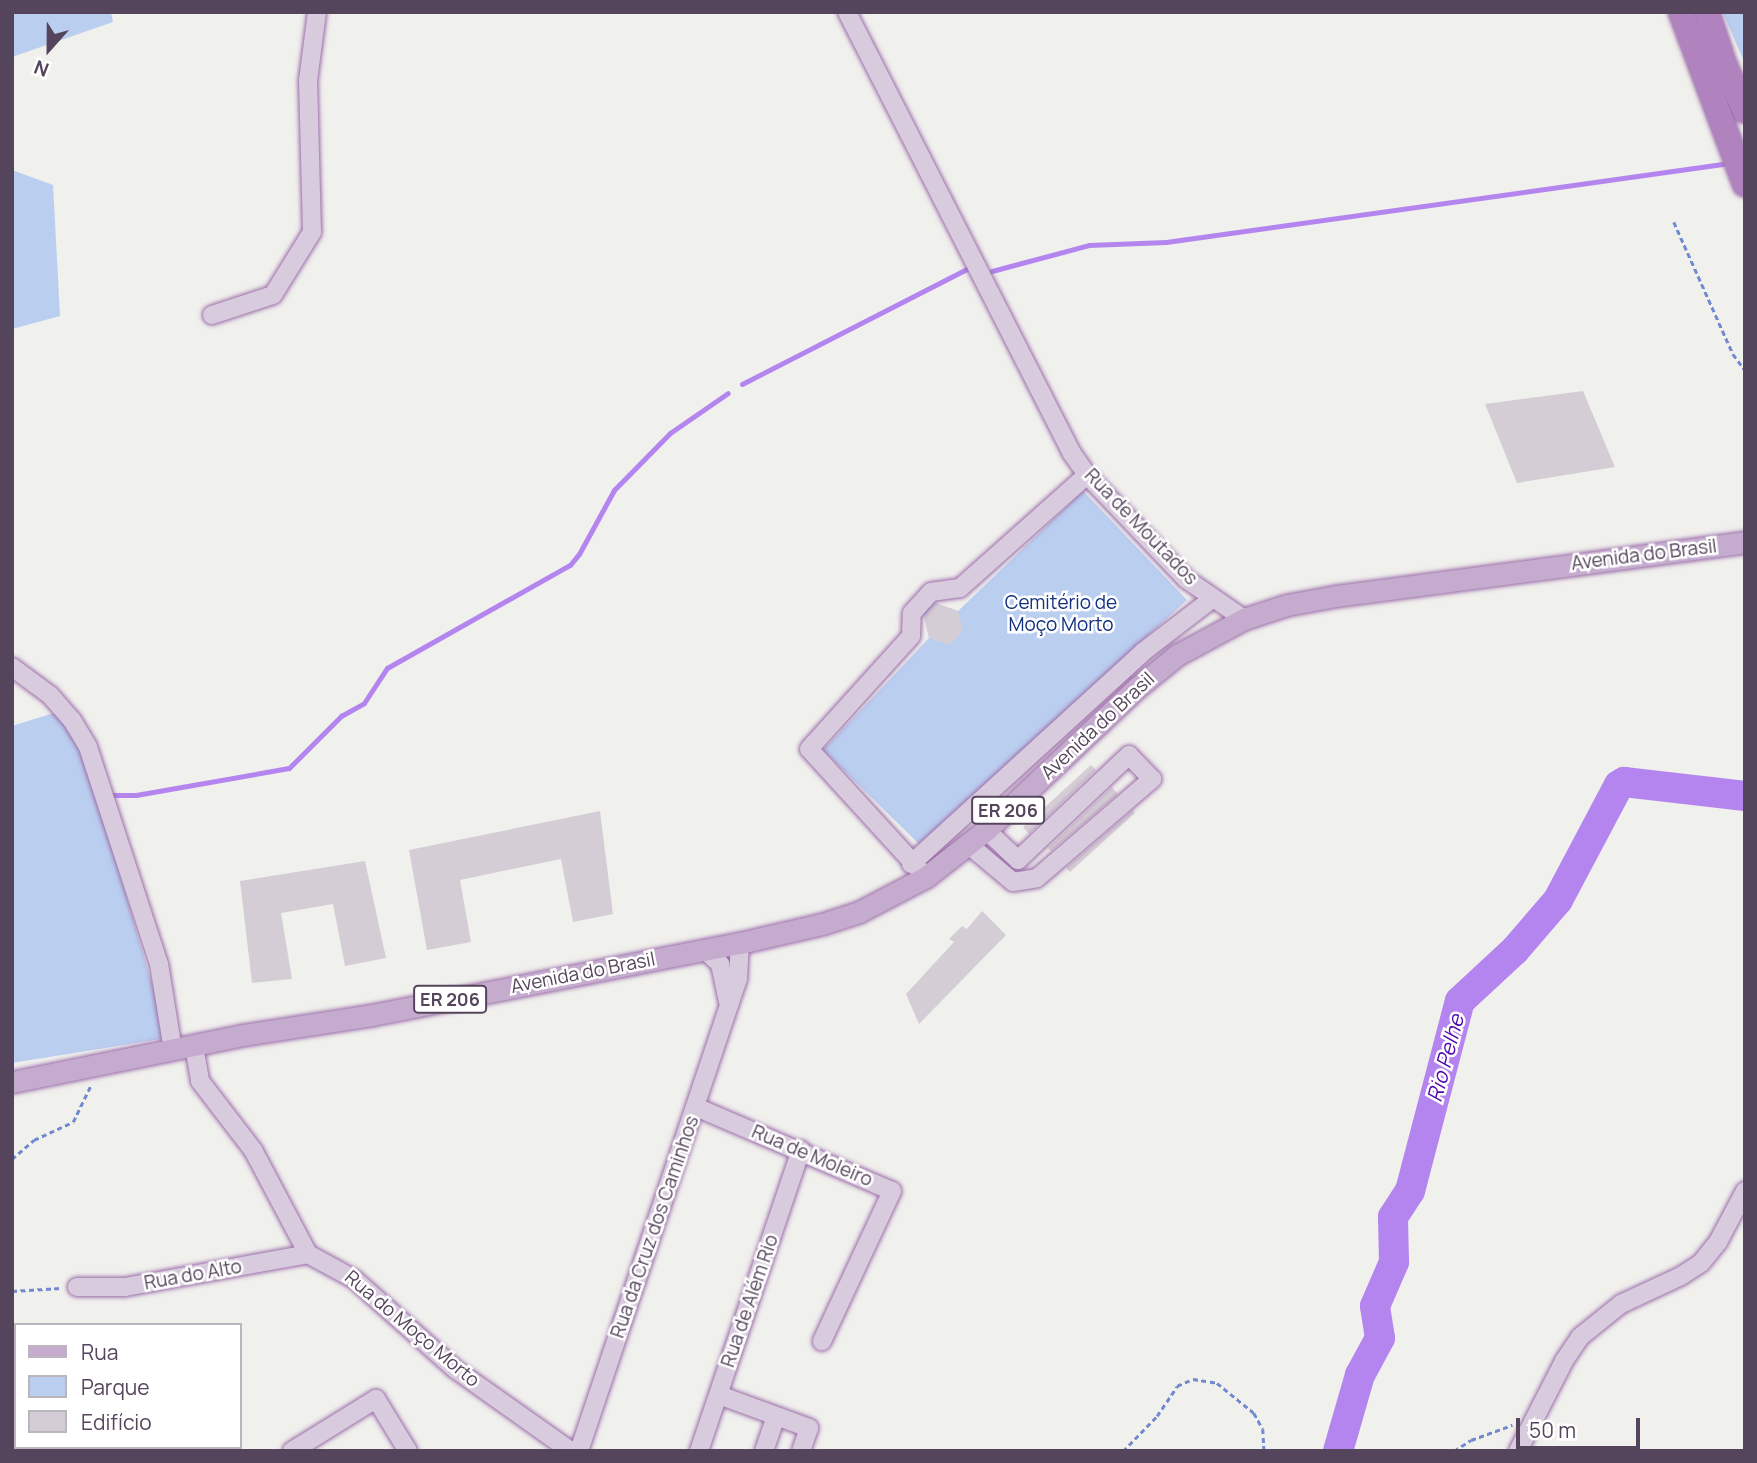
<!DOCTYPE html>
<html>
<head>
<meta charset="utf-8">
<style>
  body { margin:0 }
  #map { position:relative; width:1757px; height:1463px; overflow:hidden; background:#f0f0ed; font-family:Manrope,sans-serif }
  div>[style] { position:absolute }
  .green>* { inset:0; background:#bacef0 }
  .stream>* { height:5px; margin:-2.5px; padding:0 2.5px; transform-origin:2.5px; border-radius:2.5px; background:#b485ef }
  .river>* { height:30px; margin:-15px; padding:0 15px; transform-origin:15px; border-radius:15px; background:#b485ef }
  .building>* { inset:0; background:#d5cdd5 }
  .path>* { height:2.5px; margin-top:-1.25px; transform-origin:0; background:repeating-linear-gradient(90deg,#7189cf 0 5px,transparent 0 8.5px) }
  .roads { filter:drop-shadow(0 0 2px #9c6eaa) drop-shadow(0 0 2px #9c6eaa) }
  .minor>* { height:18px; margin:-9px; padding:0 9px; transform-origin:9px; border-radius:9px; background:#d9cbde }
  .major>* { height:21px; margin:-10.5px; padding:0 10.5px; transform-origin:10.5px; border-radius:10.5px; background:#c5acce }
  .highway>* { height:24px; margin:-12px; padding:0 12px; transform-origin:12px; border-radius:12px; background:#b083bf }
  span { translate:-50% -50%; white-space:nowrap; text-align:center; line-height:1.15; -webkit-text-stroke:5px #fff; paint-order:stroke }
  .shield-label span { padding:2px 5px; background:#fff; border:2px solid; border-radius:5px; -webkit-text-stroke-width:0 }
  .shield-label { font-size:18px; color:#55455c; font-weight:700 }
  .street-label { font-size:19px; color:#55455c }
  .park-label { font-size:19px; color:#13307f }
  .water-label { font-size:21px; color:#5007ad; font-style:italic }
  .frame { position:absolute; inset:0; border:14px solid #55455c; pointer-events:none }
  .legend { position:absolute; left:14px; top:1323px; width:228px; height:126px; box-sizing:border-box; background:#fff; border:2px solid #bbb5be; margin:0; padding:9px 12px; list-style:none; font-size:21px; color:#55455c }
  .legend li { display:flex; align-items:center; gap:14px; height:35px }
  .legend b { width:35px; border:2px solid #bbb5be }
  .north { position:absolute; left:14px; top:14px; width:70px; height:70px; -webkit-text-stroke:5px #fff; paint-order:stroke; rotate:201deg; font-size:19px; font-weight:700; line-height:28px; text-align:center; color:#55455c }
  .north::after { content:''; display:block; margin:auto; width:24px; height:32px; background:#55455c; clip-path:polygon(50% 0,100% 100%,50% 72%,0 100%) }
  .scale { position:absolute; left:1516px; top:1418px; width:124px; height:32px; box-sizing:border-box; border:4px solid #55455c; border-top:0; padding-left:9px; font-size:21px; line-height:24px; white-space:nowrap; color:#55455c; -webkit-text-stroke:5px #fff; paint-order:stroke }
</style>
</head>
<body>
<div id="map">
  <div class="green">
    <i style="clip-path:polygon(12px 12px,111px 12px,113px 22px,12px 57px)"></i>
    <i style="clip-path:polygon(1723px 12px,1745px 12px,1745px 64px,1723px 13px)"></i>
    <i style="clip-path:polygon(12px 170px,53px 185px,60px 316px,12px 329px)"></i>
    <i style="clip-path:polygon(1083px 491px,1187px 600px,919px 844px,823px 750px,929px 638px,923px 610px,932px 602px,958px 611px)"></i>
    <i style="clip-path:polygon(57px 712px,82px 745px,165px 1028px,161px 1039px,12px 1063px,12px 726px)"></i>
  </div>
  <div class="stream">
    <i style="left:992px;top:271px;width:100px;rotate:-15deg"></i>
    <i style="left:1089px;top:245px;width:77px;rotate:-2.2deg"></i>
    <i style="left:1166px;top:242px;width:562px;rotate:-7.97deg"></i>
    <i style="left:742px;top:384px;width:253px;rotate:-27.1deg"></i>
    <i style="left:112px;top:795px;width:24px"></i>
    <i style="left:136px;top:795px;width:155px;rotate:-10deg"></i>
    <i style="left:289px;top:768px;width:74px;rotate:-45deg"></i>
    <i style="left:341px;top:716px;width:26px;rotate:-29deg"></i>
    <i style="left:364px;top:703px;width:42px;rotate:-56.7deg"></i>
    <i style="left:387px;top:668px;width:210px;rotate:-29.4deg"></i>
    <i style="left:570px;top:565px;width:14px;rotate:-51deg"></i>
    <i style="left:579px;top:554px;width:73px;rotate:-61.3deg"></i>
    <i style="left:614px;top:490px;width:80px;rotate:-45.5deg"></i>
    <i style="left:670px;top:433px;width:70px;rotate:-34.6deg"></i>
  </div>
  <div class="river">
    <i style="left:1338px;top:1451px;width:79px;rotate:-73.9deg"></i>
    <i style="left:1360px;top:1375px;width:42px;rotate:-61.6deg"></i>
    <i style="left:1380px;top:1338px;width:32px;rotate:-99deg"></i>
    <i style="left:1375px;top:1306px;width:48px;rotate:-66.6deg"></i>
    <i style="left:1394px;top:1262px;width:45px;rotate:-91.3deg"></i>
    <i style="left:1393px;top:1217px;width:31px;rotate:-57deg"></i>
    <i style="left:1410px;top:1191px;width:196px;rotate:-75.3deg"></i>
    <i style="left:1460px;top:1001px;width:75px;rotate:-42.8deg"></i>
    <i style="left:1515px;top:950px;width:66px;rotate:-49.3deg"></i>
    <i style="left:1558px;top:900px;width:130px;rotate:-62.1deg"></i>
    <i style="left:1619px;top:785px;width:6px;rotate:-31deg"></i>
    <i style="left:1624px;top:782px;width:122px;rotate:6.6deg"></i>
  </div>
  <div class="building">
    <i style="clip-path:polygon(1583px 391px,1615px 467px,1517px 483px,1485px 404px)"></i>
    <i style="clip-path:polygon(936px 603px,958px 611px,963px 631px,949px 645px,929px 638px,924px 616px)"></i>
    <i style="clip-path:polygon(1091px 765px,1096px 770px,1029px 834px,1023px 827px)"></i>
    <i style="clip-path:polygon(1112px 787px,1118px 794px,1051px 851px,1048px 848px)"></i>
    <i style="clip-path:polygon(1133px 810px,1135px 813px,1070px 872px,1066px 868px)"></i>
    <i style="clip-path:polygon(600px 811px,613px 914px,573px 922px,561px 859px,460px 880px,471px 942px,427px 950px,409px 850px)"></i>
    <i style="clip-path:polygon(365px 861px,386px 958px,345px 966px,333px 904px,281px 913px,292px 979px,252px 983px,240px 881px)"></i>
    <i style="clip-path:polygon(982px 911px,1006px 935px,919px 1024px,906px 994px,954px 942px,949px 939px,962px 926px,967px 929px)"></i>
  </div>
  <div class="path">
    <i style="left:1674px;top:222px;width:145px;rotate:65.9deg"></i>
    <i style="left:1733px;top:354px;width:20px;rotate:53deg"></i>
    <i style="left:12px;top:1159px;width:29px;rotate:-41deg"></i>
    <i style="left:34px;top:1140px;width:43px;rotate:-24.8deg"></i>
    <i style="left:73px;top:1122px;width:41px;rotate:-64.1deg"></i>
    <i style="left:12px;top:1291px;width:49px;rotate:-3.5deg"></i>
    <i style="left:1123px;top:1451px;width:49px;rotate:-45.8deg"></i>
    <i style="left:1157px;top:1416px;width:36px;rotate:-56deg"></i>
    <i style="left:1177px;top:1386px;width:17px;rotate:-24deg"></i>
    <i style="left:1193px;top:1379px;width:24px;rotate:9deg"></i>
    <i style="left:1217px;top:1383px;width:48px;rotate:39deg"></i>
    <i style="left:1254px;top:1413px;width:18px;rotate:61deg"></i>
    <i style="left:1263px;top:1429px;width:22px;rotate:87deg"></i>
    <i style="left:1454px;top:1451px;width:20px;rotate:-33deg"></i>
    <i style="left:1471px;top:1440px;width:44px;rotate:-20.1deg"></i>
  </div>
  <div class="roads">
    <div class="minor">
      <i style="left:847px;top:12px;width:494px;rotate:63deg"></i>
      <i style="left:1071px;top:452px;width:28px;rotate:55deg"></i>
      <i style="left:1087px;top:475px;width:144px;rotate:46.4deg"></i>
      <i style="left:1186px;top:579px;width:70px;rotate:34.6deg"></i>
      <i style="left:212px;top:315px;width:64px;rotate:-18.2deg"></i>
      <i style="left:273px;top:295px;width:74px;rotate:-58.2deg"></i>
      <i style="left:312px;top:232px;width:151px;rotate:-91.5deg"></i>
      <i style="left:308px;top:81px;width:70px;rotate:-82.6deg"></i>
      <i style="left:12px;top:667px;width:47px;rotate:36.4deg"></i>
      <i style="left:50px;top:695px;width:33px;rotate:49deg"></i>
      <i style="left:72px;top:720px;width:31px;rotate:59deg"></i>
      <i style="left:88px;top:747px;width:228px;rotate:71.9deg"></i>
      <i style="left:159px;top:964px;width:87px;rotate:80.8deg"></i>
      <i style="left:969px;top:845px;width:57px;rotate:40.1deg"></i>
      <i style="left:1013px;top:882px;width:24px;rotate:-9deg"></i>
      <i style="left:1037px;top:878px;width:152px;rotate:-40.7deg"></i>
      <i style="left:1152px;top:779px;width:33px;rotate:-134deg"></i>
      <i style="left:1129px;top:755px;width:153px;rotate:136.6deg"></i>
      <i style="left:1018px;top:860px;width:44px;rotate:-136.8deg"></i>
      <i style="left:911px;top:864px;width:314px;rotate:-42.4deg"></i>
      <i style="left:1143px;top:652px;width:88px;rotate:-37.6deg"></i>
      <i style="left:926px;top:877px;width:173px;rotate:-132.4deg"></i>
      <i style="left:809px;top:749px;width:152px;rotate:-47.9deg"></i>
      <i style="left:911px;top:636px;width:23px;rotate:-88deg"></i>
      <i style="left:912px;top:613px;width:28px;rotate:-48deg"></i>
      <i style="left:931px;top:592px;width:29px;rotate:-8deg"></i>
      <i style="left:960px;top:588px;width:170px;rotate:-41.7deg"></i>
      <i style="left:705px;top:950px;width:21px;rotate:43deg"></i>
      <i style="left:720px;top:964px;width:38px;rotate:78deg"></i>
      <i style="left:194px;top:1046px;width:36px;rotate:80deg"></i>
      <i style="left:200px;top:1081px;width:87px;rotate:52.5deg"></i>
      <i style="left:253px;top:1150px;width:118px;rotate:62.1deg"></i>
      <i style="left:308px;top:1254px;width:52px;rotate:28.5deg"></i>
      <i style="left:354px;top:1279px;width:135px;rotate:41.7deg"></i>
      <i style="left:455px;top:1369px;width:142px;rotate:35.3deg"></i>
      <i style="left:696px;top:1107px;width:213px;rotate:23.2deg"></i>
      <i style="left:892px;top:1191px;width:166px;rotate:115deg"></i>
      <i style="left:77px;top:1287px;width:48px"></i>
      <i style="left:125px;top:1287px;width:186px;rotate:-10.2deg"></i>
      <i style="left:719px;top:1395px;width:96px;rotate:20.1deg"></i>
      <i style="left:809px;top:1428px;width:24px;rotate:109deg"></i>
      <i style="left:140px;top:1449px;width:3px;rotate:45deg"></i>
      <i style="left:292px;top:1451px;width:99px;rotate:-31.8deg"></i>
      <i style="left:376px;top:1399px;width:61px;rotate:58.4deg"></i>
      <i style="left:579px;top:1451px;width:498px;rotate:-71.4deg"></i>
      <i style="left:738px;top:979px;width:36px;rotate:-87deg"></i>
      <i style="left:699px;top:1451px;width:318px;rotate:-71.3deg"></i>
      <i style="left:764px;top:1451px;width:36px;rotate:-71deg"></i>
      <i style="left:1518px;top:1451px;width:101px;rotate:-62.9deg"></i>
      <i style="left:1564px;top:1361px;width:29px;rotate:-56deg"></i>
      <i style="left:1580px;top:1337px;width:53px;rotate:-38.8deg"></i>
      <i style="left:1621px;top:1304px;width:66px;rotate:-25deg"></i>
      <i style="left:1681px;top:1276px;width:24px;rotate:-33deg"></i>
      <i style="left:1701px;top:1263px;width:27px;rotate:-51deg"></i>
      <i style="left:1718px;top:1242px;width:58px;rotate:-62.1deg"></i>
    </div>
    <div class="major">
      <i style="left:12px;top:1082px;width:236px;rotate:-11.5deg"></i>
      <i style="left:243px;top:1035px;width:131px;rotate:-8.8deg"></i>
      <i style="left:372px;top:1015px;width:375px;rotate:-11.1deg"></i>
      <i style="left:740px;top:943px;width:84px;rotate:-13deg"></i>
      <i style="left:822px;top:924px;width:39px;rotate:-18deg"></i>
      <i style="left:859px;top:912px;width:76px;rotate:-27.6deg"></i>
      <i style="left:926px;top:877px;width:76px;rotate:-38.1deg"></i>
      <i style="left:986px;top:830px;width:209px;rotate:-43.3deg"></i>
      <i style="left:1138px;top:687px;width:50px;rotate:-39.4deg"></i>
      <i style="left:1177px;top:655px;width:76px;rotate:-28.2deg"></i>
      <i style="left:1244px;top:619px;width:45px;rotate:-18deg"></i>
      <i style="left:1287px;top:605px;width:50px;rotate:-10.4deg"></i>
      <i style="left:1336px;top:596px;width:413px;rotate:-7.5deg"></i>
    </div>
    <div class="highway">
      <i style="left:1681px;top:12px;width:184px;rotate:69.6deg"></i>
      <i style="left:1707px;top:12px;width:55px;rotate:71.9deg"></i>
      <i style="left:1724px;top:64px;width:51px;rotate:65.9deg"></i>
    </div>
  </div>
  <div class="shield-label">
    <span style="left:1008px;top:810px">ER 206</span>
    <span style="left:450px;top:999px">ER 206</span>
  </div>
  <div class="street-label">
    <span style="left:1141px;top:527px;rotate:46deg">Rua de Moutados</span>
    <span style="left:1644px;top:555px;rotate:-7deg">Avenida do Brasil</span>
    <span style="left:1098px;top:726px;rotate:-43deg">Avenida do Brasil</span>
    <span style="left:583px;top:973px;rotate:-11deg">Avenida do Brasil</span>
    <span style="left:812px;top:1156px;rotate:23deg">Rua de Moleiro</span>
    <span style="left:655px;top:1227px;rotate:-71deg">Rua da Cruz dos Caminhos</span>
    <span style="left:193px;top:1275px;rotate:-10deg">Rua do Alto</span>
    <span style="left:750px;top:1301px;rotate:-71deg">Rua de Além Rio</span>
    <span style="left:412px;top:1329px;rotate:40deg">Rua do Moço Morto</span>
  </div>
  <div class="park-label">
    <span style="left:1061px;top:614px">Cemitério de<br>Moço Morto</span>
  </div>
  <div class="water-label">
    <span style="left:1445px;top:1058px;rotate:-75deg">Rio Pelhe</span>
  </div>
  <div class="frame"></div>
  <ul class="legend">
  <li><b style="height:9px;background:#c5acce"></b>Rua</li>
  <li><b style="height:19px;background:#bacef0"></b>Parque</li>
  <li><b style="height:19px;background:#d5cdd5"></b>Edifício</li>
  </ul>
  <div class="north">N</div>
  <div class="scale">50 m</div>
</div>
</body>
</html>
